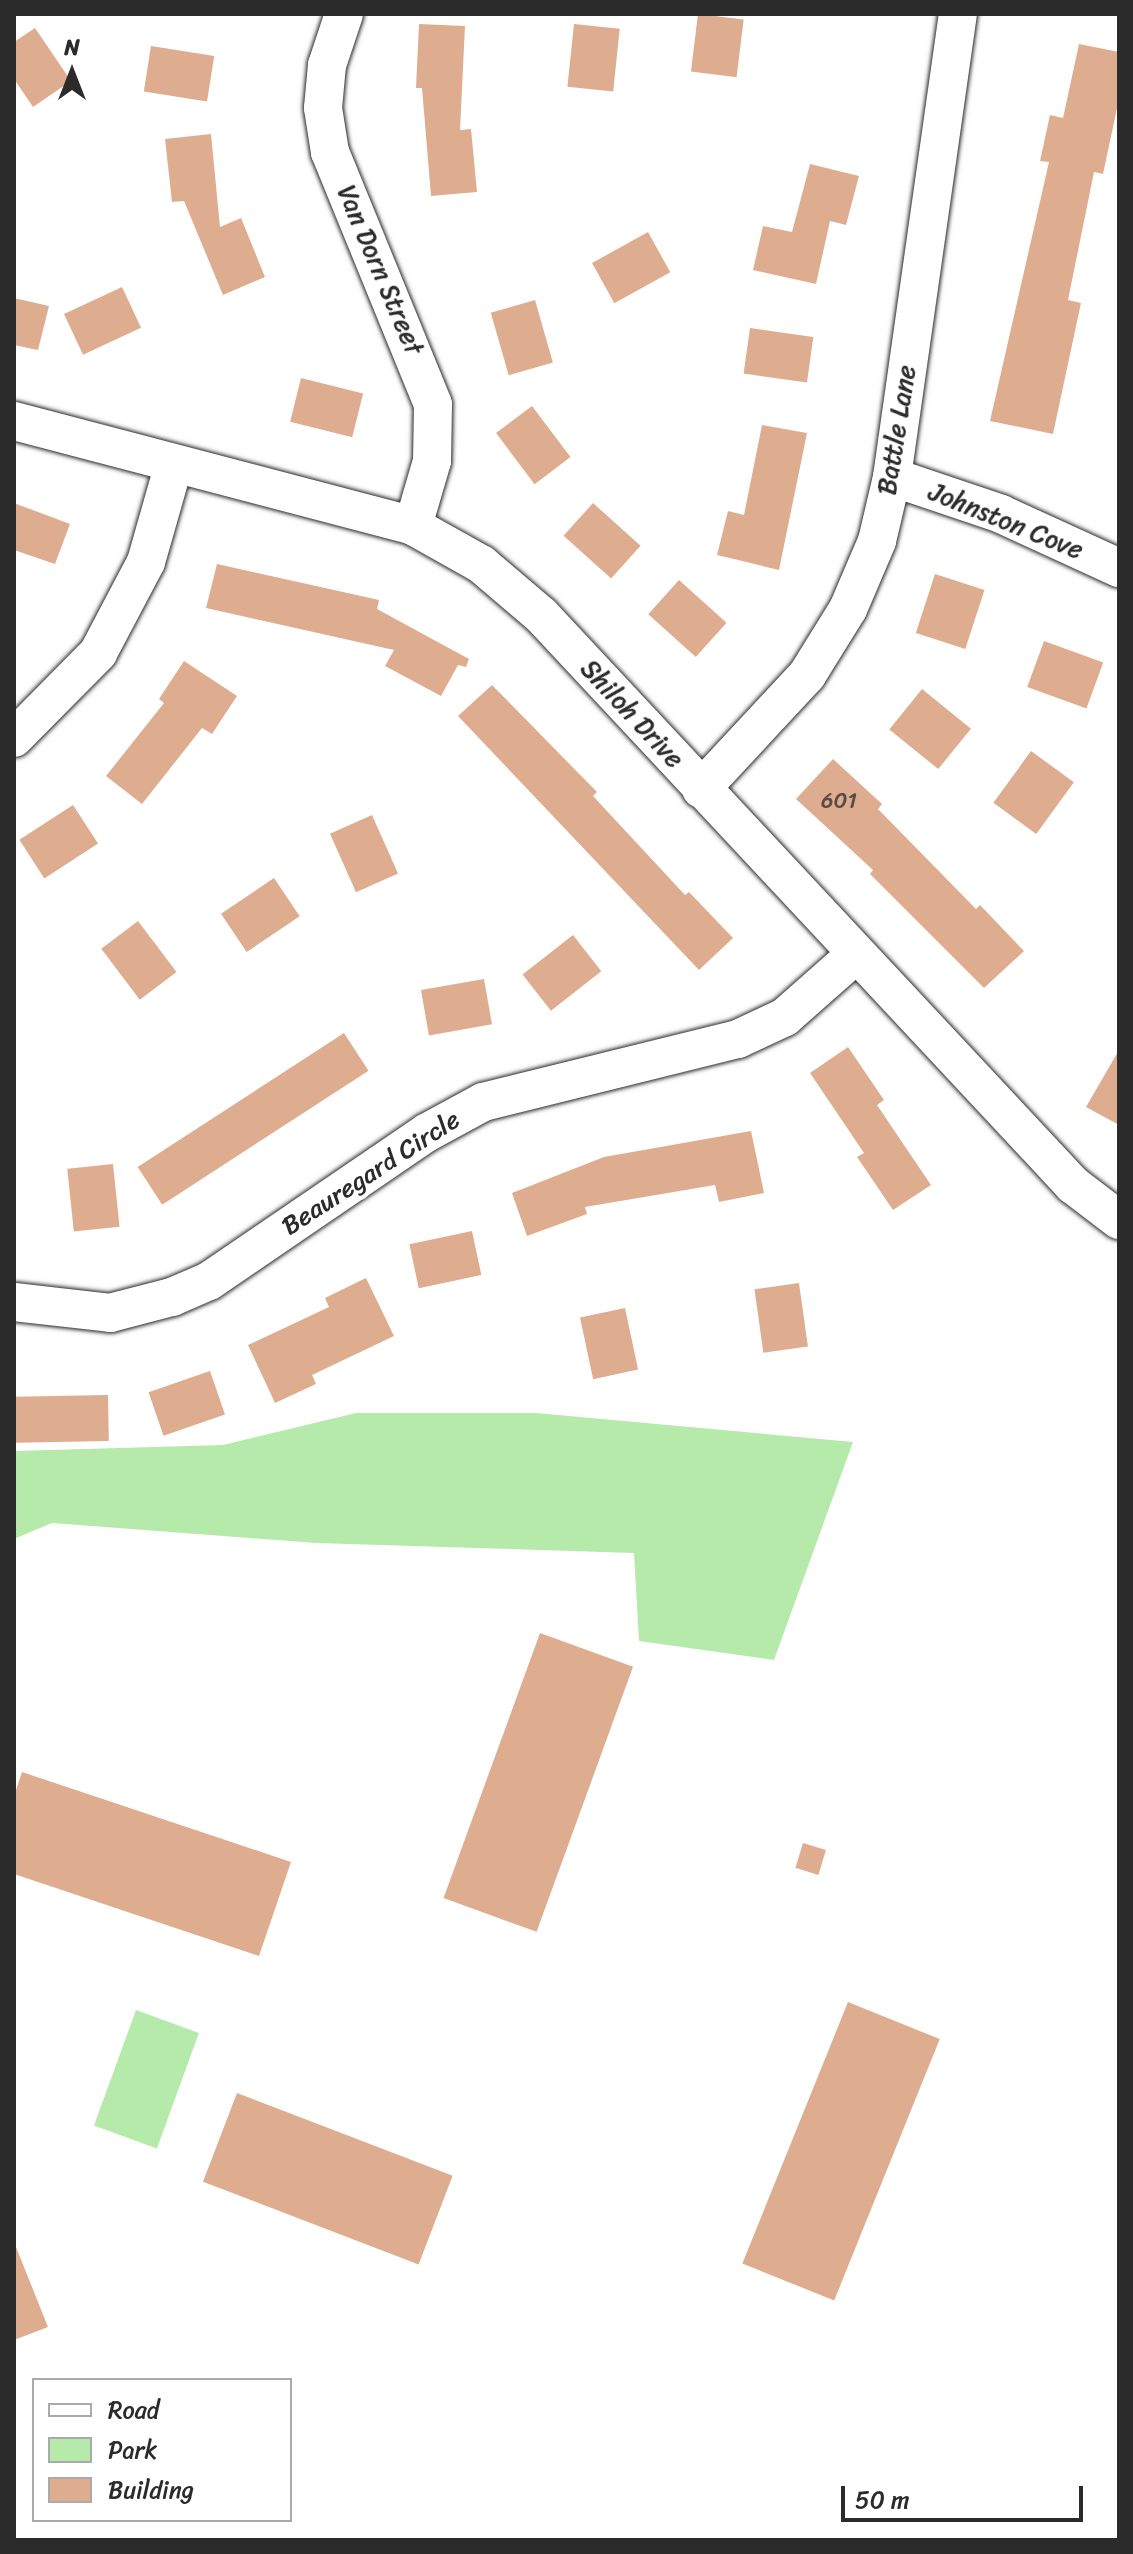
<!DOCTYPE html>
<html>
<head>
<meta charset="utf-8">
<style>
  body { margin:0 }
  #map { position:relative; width:1133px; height:2554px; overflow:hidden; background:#fff; font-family:Sriracha,sans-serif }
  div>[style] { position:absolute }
  .green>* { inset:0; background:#b5eaab; transform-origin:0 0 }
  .building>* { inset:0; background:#dead8f; transform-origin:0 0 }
  .roads { filter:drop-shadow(0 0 2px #2b2b2b) drop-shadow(0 0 2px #2b2b2b) }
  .minor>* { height:38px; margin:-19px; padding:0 19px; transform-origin:19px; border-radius:19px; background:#fff }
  span { translate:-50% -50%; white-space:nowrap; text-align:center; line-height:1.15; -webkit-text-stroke:8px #fff; paint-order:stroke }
  .number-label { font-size:22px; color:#584c44 }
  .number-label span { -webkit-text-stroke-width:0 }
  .street-label { font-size:26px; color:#2b2b2b }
  .frame { position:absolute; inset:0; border:16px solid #2b2b2b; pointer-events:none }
  .legend { position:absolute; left:32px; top:2378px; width:260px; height:144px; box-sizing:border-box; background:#fff; border:2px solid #aaa; margin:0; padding:10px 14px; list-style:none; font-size:24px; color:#2b2b2b }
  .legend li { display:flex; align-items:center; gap:16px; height:40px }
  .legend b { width:40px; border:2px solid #aaa }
  .north { position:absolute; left:32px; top:32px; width:80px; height:80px; -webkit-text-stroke:6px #fff; paint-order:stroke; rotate:0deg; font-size:22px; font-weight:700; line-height:32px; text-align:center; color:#2b2b2b }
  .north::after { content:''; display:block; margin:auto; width:28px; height:36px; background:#2b2b2b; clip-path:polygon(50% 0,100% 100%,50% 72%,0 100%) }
  .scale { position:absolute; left:841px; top:2486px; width:242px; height:36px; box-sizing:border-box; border:4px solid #2b2b2b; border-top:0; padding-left:10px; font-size:24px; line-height:28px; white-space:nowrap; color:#2b2b2b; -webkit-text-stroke:6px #fff; paint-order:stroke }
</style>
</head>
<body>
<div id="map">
  <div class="green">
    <i style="clip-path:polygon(356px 1413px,536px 1413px,853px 1442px,774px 1660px,639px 1641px,634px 1553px,316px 1543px,52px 1523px,14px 1539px,14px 1451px,223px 1445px)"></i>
    <i style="left:136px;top:2010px;width:67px;height:123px;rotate:20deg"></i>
  </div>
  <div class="building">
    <i style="left:698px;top:14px;width:46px;height:58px;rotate:7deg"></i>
    <i style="clip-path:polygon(419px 24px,465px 26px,460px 130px,471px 129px,477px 192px,431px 196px,422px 88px,416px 88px)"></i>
    <i style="left:574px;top:24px;width:46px;height:63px;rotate:6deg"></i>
    <i style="clip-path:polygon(35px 28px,71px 81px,33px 107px,14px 79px,14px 42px)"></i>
    <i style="clip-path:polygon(1079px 44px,1119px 52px,1119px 99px,1103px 174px,1094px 172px,1068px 300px,1081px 303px,1053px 434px,990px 421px,1049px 162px,1040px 161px,1050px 115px,1063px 118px)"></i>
    <i style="left:151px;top:46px;width:64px;height:46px;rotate:9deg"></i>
    <i style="clip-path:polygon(211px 134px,220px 227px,241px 218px,265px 277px,223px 295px,184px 201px,172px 202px,165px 139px)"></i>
    <i style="clip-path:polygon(810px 164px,859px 176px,846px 225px,830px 221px,816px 284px,753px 270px,763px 226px,792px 232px)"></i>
    <i style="left:648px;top:232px;width:46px;height:64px;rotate:61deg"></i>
    <i style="left:122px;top:287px;width:45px;height:64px;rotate:65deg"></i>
    <i style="clip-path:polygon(14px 298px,49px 306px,38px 350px,14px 345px)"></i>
    <i style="left:535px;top:300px;width:65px;height:46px;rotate:74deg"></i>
    <i style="left:750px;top:328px;width:64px;height:46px;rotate:8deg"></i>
    <i style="left:301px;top:378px;width:64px;height:45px;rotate:14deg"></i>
    <i style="left:532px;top:406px;width:64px;height:45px;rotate:53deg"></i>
    <i style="clip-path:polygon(762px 425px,807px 433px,779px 570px,717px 555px,728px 511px,744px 515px)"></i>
    <i style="clip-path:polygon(14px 503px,70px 524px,55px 564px,14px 550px)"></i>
    <i style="left:593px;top:503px;width:64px;height:44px;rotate:42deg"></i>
    <i style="clip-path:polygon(217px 564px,379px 600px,377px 609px,469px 659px,466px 667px,458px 665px,441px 696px,385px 666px,394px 650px,206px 608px)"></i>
    <i style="left:935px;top:574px;width:52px;height:62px;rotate:18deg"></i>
    <i style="left:679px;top:580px;width:64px;height:46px;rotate:42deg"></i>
    <i style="left:1044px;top:641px;width:63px;height:49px;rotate:20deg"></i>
    <i style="clip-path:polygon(184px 661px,237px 696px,212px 734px,202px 728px,142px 804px,106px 776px,164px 703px,159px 699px)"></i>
    <i style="clip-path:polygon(492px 685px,597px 792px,593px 796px,685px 895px,689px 892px,733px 938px,699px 970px,458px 716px)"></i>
    <i style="left:922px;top:689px;width:63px;height:52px;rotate:39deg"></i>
    <i style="left:1031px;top:751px;width:53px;height:64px;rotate:36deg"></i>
    <i style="clip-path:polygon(833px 759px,882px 804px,878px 809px,976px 909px,980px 905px,1024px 951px,984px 988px,870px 874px,873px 870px,796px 799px)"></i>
    <i style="left:73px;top:805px;width:46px;height:64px;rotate:57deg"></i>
    <i style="left:372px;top:815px;width:64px;height:46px;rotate:66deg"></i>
    <i style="left:274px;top:878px;width:46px;height:64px;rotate:56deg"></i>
    <i style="left:138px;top:921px;width:64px;height:46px;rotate:53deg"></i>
    <i style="left:573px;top:935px;width:46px;height:64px;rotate:52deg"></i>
    <i style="left:484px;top:979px;width:46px;height:64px;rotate:80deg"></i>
    <i style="left:344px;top:1033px;width:45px;height:246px;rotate:57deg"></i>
    <i style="clip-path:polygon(848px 1047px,884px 1100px,877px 1105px,931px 1185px,893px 1210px,857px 1157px,864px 1153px,810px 1073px)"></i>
    <i style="clip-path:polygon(1119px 1050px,1119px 1125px,1086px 1107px)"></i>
    <i style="clip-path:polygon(751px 1131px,764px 1193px,719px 1202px,715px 1185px,585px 1207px,587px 1214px,527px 1236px,512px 1193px,604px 1157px)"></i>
    <i style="left:113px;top:1164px;width:63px;height:46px;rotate:84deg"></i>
    <i style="left:472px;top:1231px;width:45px;height:64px;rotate:78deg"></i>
    <i style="clip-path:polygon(366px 1278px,394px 1336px,312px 1375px,316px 1384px,275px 1403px,248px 1345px,329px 1307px,325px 1298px)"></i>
    <i style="left:799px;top:1283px;width:64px;height:45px;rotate:82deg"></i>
    <i style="left:625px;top:1308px;width:63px;height:46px;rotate:78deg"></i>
    <i style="left:210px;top:1371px;width:46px;height:65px;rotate:71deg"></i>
    <i style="left:108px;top:1395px;width:46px;height:94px;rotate:89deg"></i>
    <i style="left:540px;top:1633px;width:99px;height:282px;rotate:20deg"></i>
    <i style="clip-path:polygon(22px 1772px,291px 1862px,259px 1956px,14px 1874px,14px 1796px)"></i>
    <i style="left:803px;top:1843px;width:24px;height:26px;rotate:17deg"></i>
    <i style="left:848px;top:2002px;width:99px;height:282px;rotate:22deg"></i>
    <i style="left:237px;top:2093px;width:231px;height:95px;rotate:21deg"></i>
    <i style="clip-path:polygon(14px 2242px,48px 2327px,14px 2340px)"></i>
  </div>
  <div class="roads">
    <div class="minor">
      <i style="left:344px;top:14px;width:54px;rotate:108.4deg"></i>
      <i style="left:327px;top:65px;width:43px;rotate:95.3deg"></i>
      <i style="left:323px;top:108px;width:45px;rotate:81deg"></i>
      <i style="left:330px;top:152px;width:273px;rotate:67.8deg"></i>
      <i style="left:433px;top:405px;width:56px;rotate:91deg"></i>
      <i style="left:432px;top:461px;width:68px;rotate:106.3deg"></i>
      <i style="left:14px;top:421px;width:413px;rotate:14.7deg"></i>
      <i style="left:413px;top:526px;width:78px;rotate:29.2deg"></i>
      <i style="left:481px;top:564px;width:79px;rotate:40.4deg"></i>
      <i style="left:541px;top:615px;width:780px;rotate:46.97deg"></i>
      <i style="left:1073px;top:1185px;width:58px;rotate:37.3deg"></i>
      <i style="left:892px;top:477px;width:115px;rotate:18.7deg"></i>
      <i style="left:1001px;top:514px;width:130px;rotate:24.6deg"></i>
      <i style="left:14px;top:738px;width:120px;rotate:-45.3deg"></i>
      <i style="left:98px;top:653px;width:103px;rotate:-62.2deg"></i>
      <i style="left:146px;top:562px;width:102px;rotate:-74.1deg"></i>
      <i style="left:701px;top:789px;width:156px;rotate:-47.1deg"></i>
      <i style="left:807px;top:675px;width:78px;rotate:-58.2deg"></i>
      <i style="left:848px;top:609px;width:74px;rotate:-66.9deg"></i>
      <i style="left:877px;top:541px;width:66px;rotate:-76.8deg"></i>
      <i style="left:892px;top:477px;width:468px;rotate:-81.9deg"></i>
      <i style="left:14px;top:1302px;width:97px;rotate:6.5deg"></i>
      <i style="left:110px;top:1313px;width:64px;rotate:-14.5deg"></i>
      <i style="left:172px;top:1297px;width:40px;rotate:-23.4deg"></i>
      <i style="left:209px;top:1281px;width:263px;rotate:-34.3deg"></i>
      <i style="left:426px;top:1133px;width:65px;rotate:-28.5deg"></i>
      <i style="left:483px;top:1102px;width:263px;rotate:-13.9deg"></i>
      <i style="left:738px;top:1039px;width:52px;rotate:-25.1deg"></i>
      <i style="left:785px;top:1017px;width:92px;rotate:-41.5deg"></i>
    </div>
  </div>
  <div class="number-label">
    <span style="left:839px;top:801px">601</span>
  </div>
  <div class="street-label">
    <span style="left:380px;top:270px;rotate:67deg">Van Dorn Street</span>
    <span style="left:897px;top:430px;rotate:-81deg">Battle Lane</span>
    <span style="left:1006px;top:521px;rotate:22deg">Johnston Cove</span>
    <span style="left:632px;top:714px;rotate:47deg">Shiloh Drive</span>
    <span style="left:371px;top:1173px;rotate:-33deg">Beauregard Circle</span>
  </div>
  <div class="frame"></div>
  <ul class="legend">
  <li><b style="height:10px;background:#fff"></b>Road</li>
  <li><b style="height:22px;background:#b5eaab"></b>Park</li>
  <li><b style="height:22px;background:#dead8f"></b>Building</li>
  </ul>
  <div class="north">N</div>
  <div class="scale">50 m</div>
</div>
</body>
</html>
